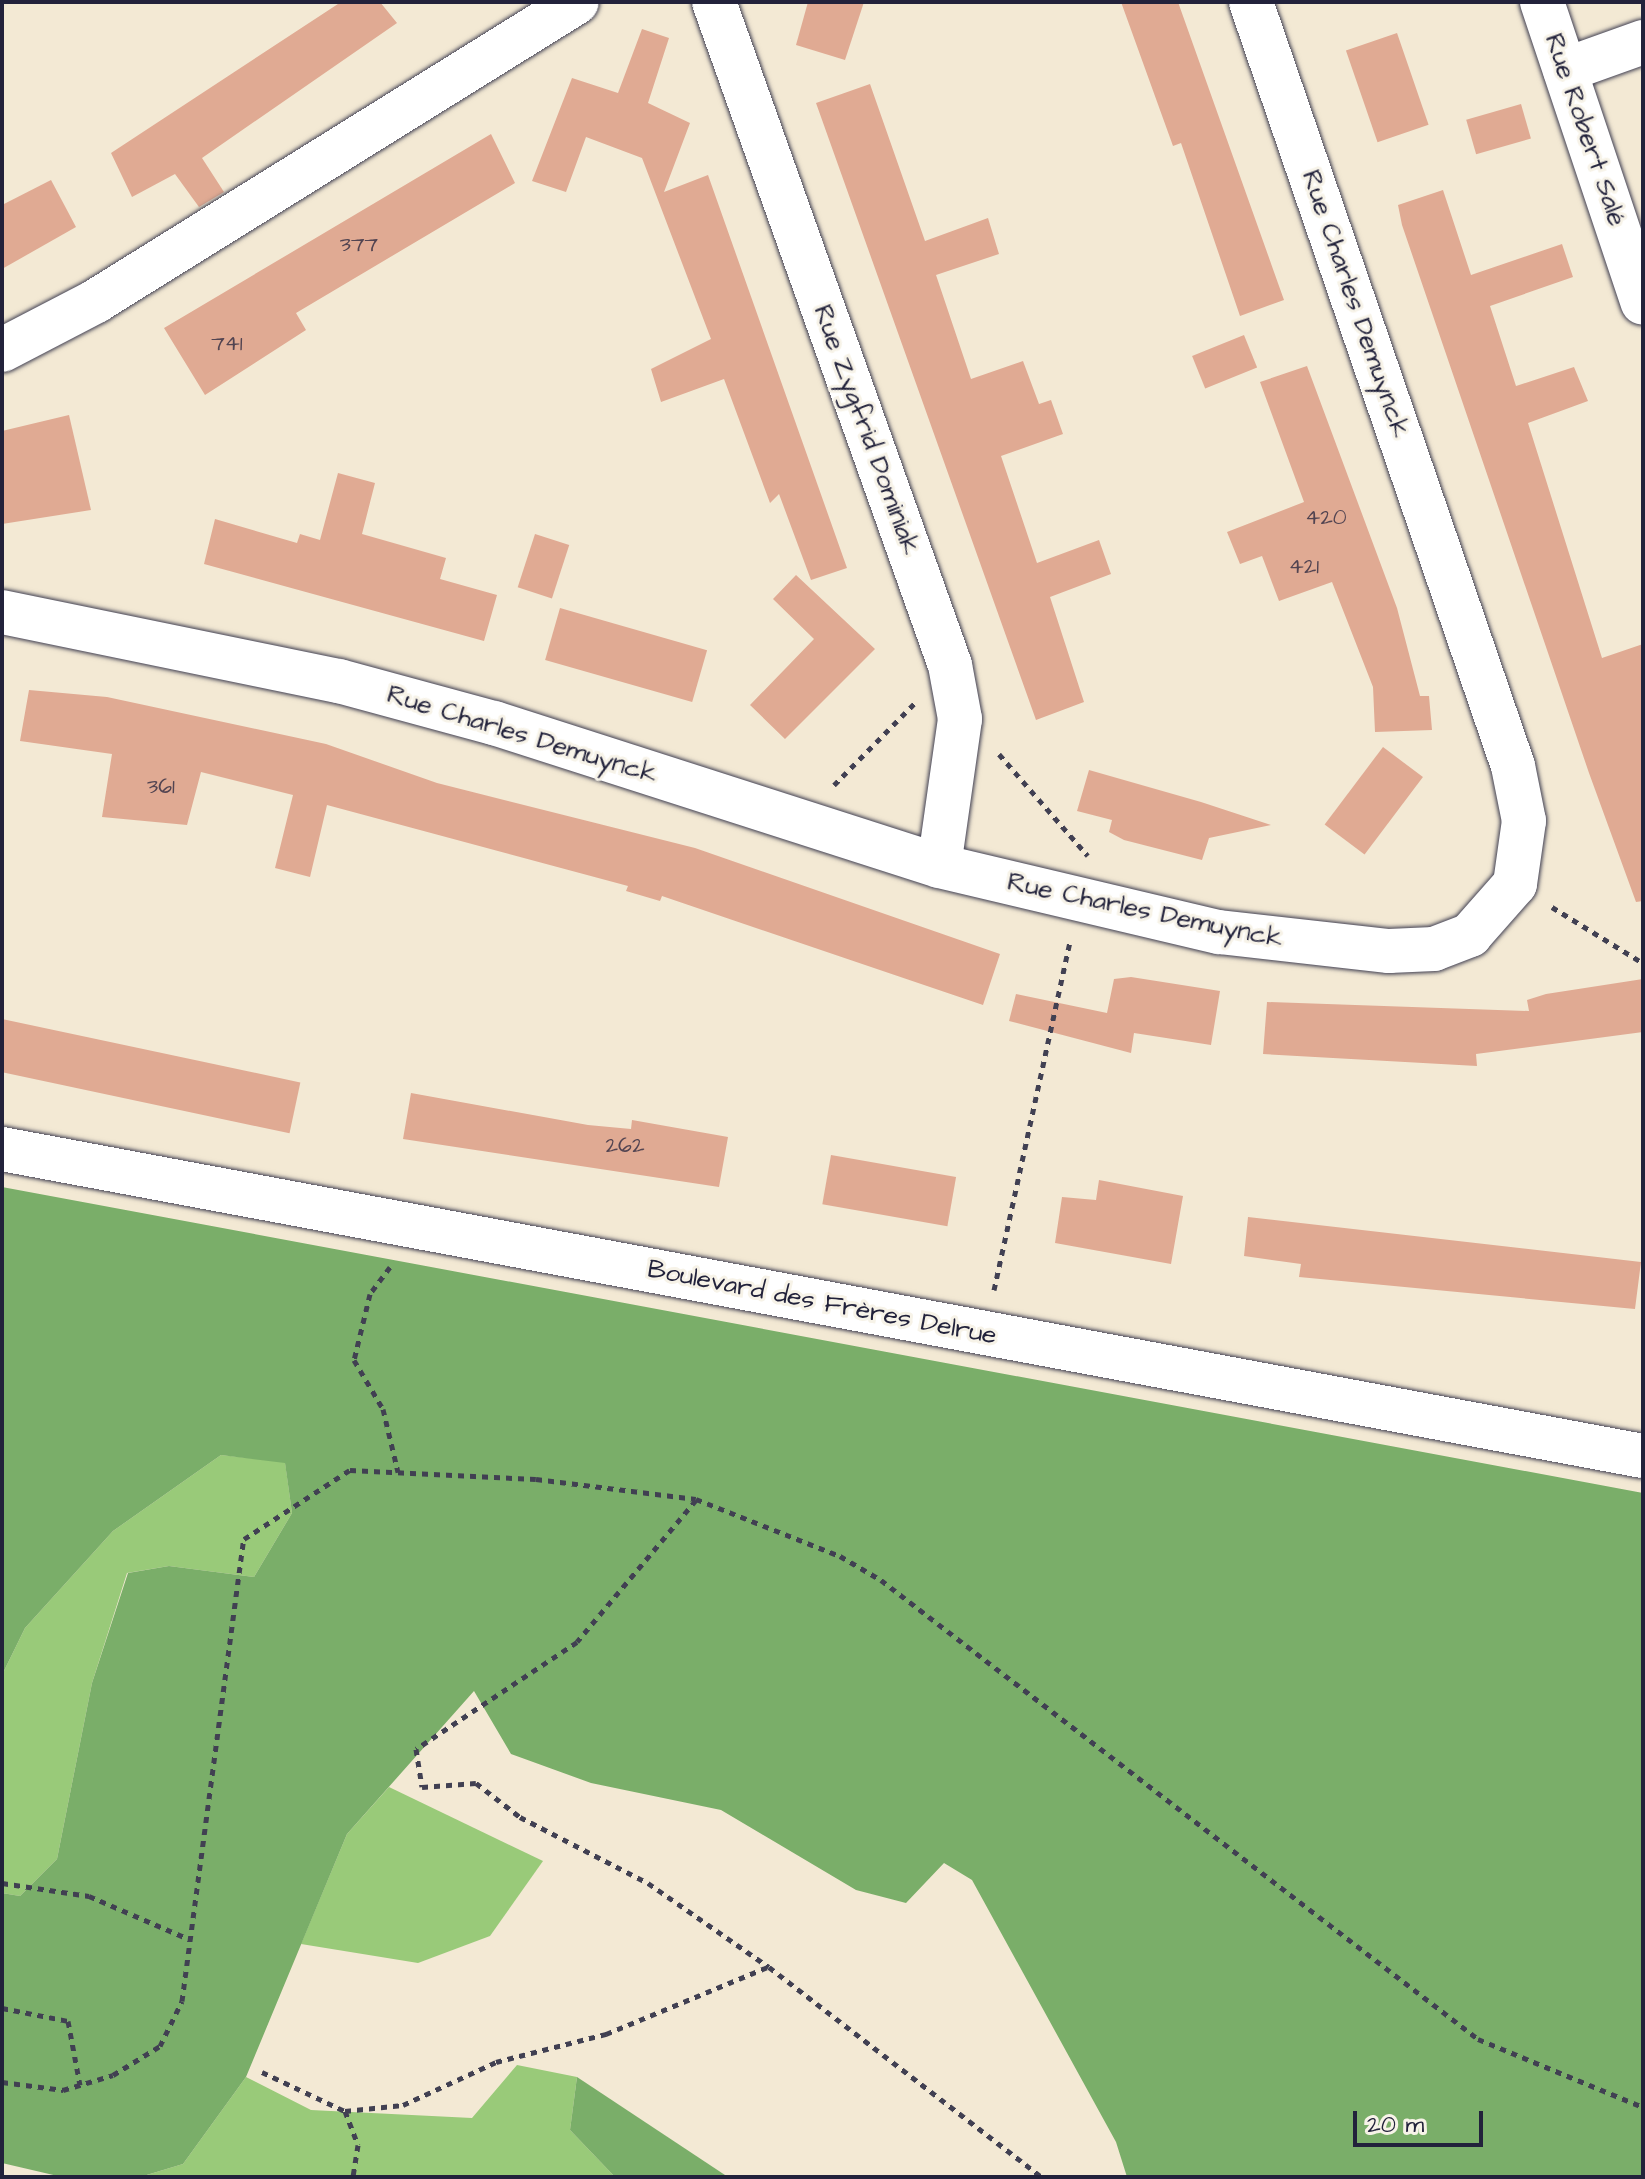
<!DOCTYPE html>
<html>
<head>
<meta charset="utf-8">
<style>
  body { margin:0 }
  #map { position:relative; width:1645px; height:2179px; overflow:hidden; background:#f3e9d4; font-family:"Architects Daughter",sans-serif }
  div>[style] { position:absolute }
  .green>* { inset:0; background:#99ca79 }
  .forest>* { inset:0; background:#7aae69 }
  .building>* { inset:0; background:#e0aa93; transform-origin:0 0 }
  .path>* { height:5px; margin-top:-2.5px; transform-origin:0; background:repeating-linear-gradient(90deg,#414052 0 6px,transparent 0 12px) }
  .roads { filter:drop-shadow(0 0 2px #414052) drop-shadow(0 0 2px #414052) }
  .minor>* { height:44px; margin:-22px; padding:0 22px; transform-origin:22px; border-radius:22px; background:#fff }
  span { translate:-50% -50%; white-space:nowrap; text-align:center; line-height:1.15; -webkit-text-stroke:6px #f7f3e8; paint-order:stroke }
  .number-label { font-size:22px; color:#524451 }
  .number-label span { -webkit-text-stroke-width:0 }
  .street-label { font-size:26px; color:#22223b }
  .frame { position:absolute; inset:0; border:4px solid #22223b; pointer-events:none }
  .scale { position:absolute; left:1353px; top:2111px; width:130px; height:36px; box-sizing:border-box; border:4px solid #22223b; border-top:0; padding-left:10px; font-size:24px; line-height:28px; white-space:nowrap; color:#22223b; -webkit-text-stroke:6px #f7f3e8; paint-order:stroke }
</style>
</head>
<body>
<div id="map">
  <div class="green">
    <i style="clip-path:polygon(221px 1455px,285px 1462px,292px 1513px,254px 1577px,169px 1566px,127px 1573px,92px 1683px,57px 1859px,20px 1896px,2px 1893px,2px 1675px,25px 1628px,113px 1531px)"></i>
    <i style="clip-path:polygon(389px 1787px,543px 1861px,490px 1936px,418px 1963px,301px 1944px,347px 1834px)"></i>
    <i style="clip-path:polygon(517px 2065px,577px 2077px,570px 2130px,615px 2177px,140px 2177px,183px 2164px,246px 2077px,311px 2110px,472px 2118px)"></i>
  </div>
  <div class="forest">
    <i style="clip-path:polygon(2px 1187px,1643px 1493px,1643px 2177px,1127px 2177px,1116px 2142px,972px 1880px,944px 1863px,906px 1903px,856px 1890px,721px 1810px,591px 1783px,511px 1754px,474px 1691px,347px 1834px,246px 2077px,183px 2164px,140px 2177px,62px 2177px,2px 2163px,2px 1893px,20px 1896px,57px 1859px,92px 1683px,128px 1573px,169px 1566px,254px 1577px,292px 1513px,285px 1463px,221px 1455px,113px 1531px,25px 1628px,2px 1675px)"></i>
    <i style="clip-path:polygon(577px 2077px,728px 2177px,615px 2177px,570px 2130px)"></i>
  </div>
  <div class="building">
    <i style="clip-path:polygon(341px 2px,380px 2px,397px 23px,202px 158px,224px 192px,199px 207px,175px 174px,132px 197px,111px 153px)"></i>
    <i style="clip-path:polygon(808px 2px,864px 2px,845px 60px,796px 45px)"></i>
    <i style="clip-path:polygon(1121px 2px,1178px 2px,1284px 300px,1240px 316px,1181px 143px,1173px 146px)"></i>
    <i style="clip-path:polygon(642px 29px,669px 38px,648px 103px,690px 123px,664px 192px,708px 175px,847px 568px,811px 580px,779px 494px,770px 503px,724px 379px,661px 402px,651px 369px,711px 339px,642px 158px,586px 137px,566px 192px,532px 181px,572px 78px,618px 93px)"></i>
    <i style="left:1397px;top:33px;width:97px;height:54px;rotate:71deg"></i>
    <i style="clip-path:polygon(870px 84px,925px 241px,988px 218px,999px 254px,936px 275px,971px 379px,1023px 361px,1039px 404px,1051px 400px,1063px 434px,1001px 456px,1037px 563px,1099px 540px,1111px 574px,1050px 597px,1084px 702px,1036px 720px,816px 103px)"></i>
    <i style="left:1521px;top:104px;width:36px;height:57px;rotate:74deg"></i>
    <i style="clip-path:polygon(491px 134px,515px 183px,296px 313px,306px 330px,205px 395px,164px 328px)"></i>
    <i style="clip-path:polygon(51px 180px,76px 227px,2px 269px,2px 205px)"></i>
    <i style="clip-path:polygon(1443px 190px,1471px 275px,1562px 244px,1573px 277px,1490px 306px,1516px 386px,1574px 367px,1588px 401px,1528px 423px,1602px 658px,1643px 644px,1643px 901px,1636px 902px,1589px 773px,1402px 225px,1398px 205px)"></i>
    <i style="left:1244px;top:335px;width:35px;height:56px;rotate:68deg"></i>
    <i style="clip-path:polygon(1307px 366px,1397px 608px,1420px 696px,1429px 696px,1432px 730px,1375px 732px,1373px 687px,1332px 582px,1279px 601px,1262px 556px,1240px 564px,1227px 532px,1304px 502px,1260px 382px)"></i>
    <i style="clip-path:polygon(69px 415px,91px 510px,2px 524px,2px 431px)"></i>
    <i style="clip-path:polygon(338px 473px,375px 483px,362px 534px,446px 558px,440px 579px,497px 595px,484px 641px,204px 564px,215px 519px,297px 543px,300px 534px,320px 540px)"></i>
    <i style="left:535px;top:534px;width:36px;height:56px;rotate:18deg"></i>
    <i style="clip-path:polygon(796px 575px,875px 649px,785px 739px,750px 705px,814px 639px,773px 599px)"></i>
    <i style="left:560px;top:608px;width:153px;height:54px;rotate:16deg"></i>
    <i style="clip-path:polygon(29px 690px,107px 697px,326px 744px,437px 783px,695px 848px,1000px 954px,983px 1005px,662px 896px,660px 901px,626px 891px,628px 886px,327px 805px,310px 877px,275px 868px,293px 795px,201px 772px,187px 825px,102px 817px,112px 754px,20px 741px)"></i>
    <i style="left:1383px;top:747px;width:50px;height:97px;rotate:37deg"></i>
    <i style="clip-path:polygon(1089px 770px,1201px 802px,1271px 825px,1209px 838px,1202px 860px,1124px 840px,1109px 832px,1112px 820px,1077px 811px)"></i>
    <i style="clip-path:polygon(1131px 977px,1220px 991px,1211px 1045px,1134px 1033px,1131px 1053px,1009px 1021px,1016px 994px,1107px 1013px,1114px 979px)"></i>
    <i style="clip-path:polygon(1643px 979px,1643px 1032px,1476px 1054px,1477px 1066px,1263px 1054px,1267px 1002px,1529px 1011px,1527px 1000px,1546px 994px)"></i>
    <i style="left:2px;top:1019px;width:305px;height:52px;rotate:12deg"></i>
    <i style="clip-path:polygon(411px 1093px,588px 1125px,631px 1129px,632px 1120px,728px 1137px,719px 1187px,403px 1139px)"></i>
    <i style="left:831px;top:1155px;width:127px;height:50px;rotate:10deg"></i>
    <i style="clip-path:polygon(1099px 1180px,1183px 1196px,1171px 1264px,1055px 1243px,1062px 1197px,1096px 1200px)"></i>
    <i style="clip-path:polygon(1248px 1217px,1641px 1262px,1635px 1309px,1299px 1277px,1301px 1264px,1244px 1256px)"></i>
  </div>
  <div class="path">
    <i style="left:999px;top:754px;width:135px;rotate:48.9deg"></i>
    <i style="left:834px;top:785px;width:114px;rotate:-45.4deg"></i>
    <i style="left:1552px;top:907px;width:107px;rotate:31.6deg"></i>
    <i style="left:390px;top:1267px;width:34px;rotate:127deg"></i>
    <i style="left:370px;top:1294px;width:68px;rotate:103.6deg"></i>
    <i style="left:354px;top:1360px;width:57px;rotate:59.4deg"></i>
    <i style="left:383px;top:1409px;width:65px;rotate:76.6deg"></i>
    <i style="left:994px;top:1290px;width:358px;rotate:-77.7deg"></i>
    <i style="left:696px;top:1500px;width:185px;rotate:130deg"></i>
    <i style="left:577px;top:1642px;width:193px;rotate:146.4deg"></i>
    <i style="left:416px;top:1749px;width:38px;rotate:81deg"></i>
    <i style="left:422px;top:1787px;width:54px;rotate:-4.2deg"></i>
    <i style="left:476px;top:1783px;width:56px;rotate:37.7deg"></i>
    <i style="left:520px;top:1817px;width:144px;rotate:27.3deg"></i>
    <i style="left:648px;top:1883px;width:147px;rotate:34.8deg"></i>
    <i style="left:769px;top:1967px;width:344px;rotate:37.6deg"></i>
    <i style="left:2px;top:1883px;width:88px;rotate:8.5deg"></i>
    <i style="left:89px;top:1896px;width:109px;rotate:23.3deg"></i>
    <i style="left:2px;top:2008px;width:67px;rotate:11.1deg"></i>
    <i style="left:68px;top:2021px;width:65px;rotate:79.4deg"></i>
    <i style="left:262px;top:2072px;width:92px;rotate:25.2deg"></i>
    <i style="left:345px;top:2111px;width:58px;rotate:-5.9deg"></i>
    <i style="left:403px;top:2105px;width:102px;rotate:-24.8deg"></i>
    <i style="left:496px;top:2062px;width:114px;rotate:-14.3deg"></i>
    <i style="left:606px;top:2034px;width:175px;rotate:-22.5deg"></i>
    <i style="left:2px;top:2082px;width:62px;rotate:7.5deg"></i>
    <i style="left:63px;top:2090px;width:52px;rotate:-16.7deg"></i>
    <i style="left:113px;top:2075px;width:55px;rotate:-31.7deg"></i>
    <i style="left:160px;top:2046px;width:50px;rotate:-63.9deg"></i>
    <i style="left:182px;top:2001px;width:466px;rotate:-82.4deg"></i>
    <i style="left:244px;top:1539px;width:126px;rotate:-33.1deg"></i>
    <i style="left:350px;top:1470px;width:186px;rotate:2.8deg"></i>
    <i style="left:536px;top:1479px;width:161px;rotate:7.1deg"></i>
    <i style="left:696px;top:1499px;width:155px;rotate:21.6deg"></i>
    <i style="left:840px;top:1556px;width:48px;rotate:30.3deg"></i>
    <i style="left:881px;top:1580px;width:753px;rotate:37.55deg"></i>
    <i style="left:1478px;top:2039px;width:178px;rotate:22.4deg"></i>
    <i style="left:345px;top:2111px;width:36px;rotate:69deg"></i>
    <i style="left:358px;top:2145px;width:32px;rotate:99deg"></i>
  </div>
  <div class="roads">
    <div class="minor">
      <i style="left:714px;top:2px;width:704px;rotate:70.41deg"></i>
      <i style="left:950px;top:665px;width:55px;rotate:79.5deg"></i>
      <i style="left:960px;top:719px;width:148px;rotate:98.1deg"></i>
      <i style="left:1542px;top:2px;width:317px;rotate:71.5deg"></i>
      <i style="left:1565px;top:70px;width:83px;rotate:-19.7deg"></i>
      <i style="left:2px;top:350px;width:106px;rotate:-27.5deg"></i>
      <i style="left:96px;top:301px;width:566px;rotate:-31.87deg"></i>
      <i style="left:2px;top:612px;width:344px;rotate:11.6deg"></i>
      <i style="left:339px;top:681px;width:161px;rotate:15.2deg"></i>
      <i style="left:494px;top:723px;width:467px;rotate:17.8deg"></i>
      <i style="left:939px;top:866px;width:288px;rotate:13.3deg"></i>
      <i style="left:1219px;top:932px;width:171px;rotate:6.4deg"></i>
      <i style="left:1389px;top:951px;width:45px;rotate:-2.5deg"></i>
      <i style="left:1434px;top:949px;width:39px;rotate:-21deg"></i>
      <i style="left:1470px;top:935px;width:68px;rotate:-48.6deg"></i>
      <i style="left:1515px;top:884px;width:64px;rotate:-81.9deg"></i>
      <i style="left:1524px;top:821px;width:56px;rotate:-101.3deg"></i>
      <i style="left:1513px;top:766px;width:808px;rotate:-108.93deg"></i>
      <i style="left:2px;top:1149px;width:1669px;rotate:10.6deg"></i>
    </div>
  </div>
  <div class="number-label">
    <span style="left:359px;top:245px">377</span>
    <span style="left:227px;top:344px">741</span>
    <span style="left:1326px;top:518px">420</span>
    <span style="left:1304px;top:567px">421</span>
    <span style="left:161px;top:787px">361</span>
    <span style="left:625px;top:1146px">262</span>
  </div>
  <div class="street-label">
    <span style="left:1585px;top:130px;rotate:71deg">Rue Robert Salé</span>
    <span style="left:1355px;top:304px;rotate:71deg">Rue Charles Demuynck</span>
    <span style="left:866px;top:430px;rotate:70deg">Rue Zygfrid Dominiak</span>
    <span style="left:522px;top:735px;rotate:17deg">Rue Charles Demuynck</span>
    <span style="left:1145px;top:911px;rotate:12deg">Rue Charles Demuynck</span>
    <span style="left:822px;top:1303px;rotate:11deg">Boulevard des Frères Delrue</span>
  </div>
  <div class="frame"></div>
  <div class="scale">20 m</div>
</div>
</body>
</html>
